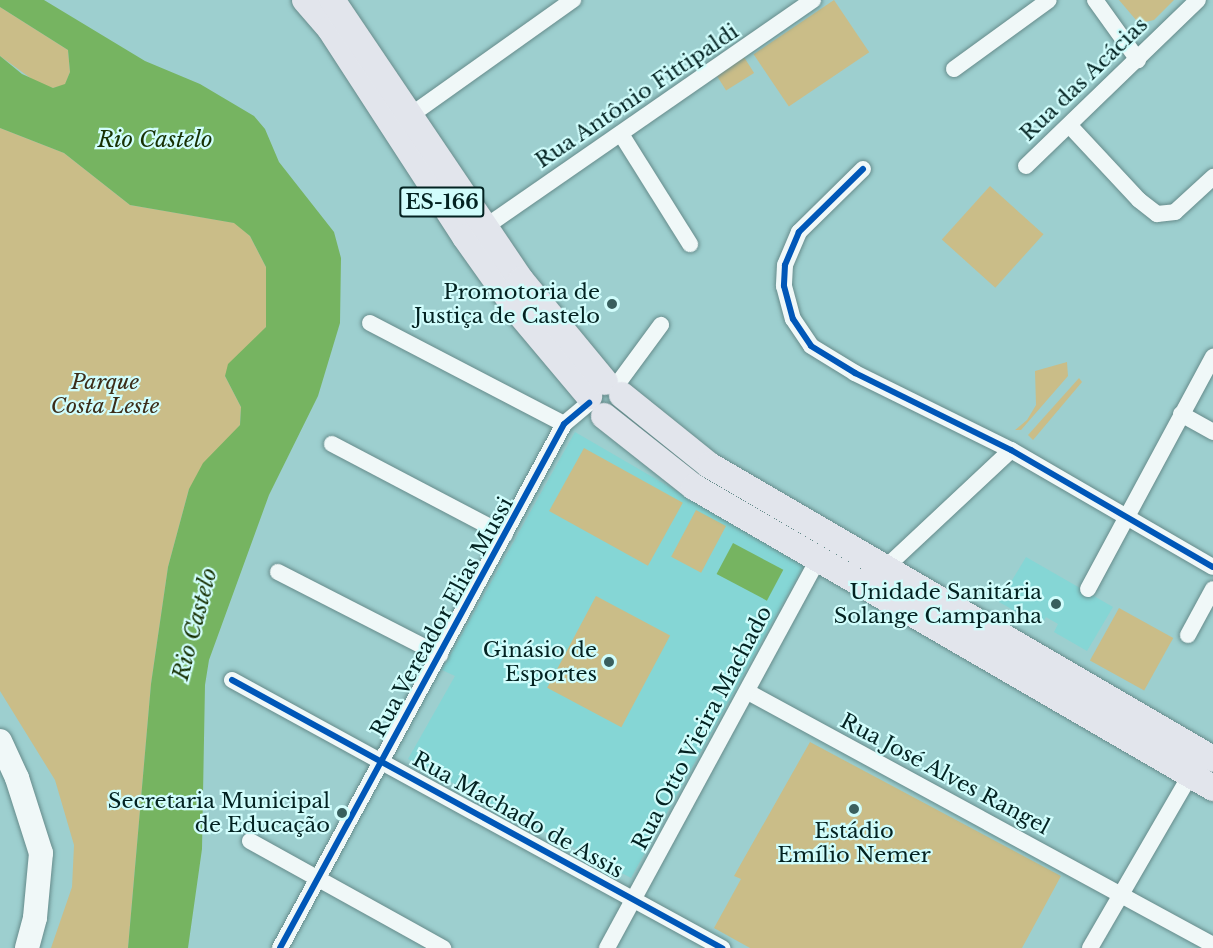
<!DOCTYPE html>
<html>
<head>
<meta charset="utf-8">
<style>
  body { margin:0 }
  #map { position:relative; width:1213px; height:948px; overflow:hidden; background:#9dcfcf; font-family:"Libre Baskerville",serif }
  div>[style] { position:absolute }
  .built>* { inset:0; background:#85d6d5 }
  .green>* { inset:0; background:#cabd88; transform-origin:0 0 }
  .water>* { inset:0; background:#76b461; transform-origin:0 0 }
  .roads { filter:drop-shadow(0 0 2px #668b8b) drop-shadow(0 0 2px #668b8b) }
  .street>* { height:16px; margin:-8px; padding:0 8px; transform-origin:8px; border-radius:8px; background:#f0f8f8 }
  .secondary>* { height:24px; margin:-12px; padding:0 12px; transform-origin:12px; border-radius:12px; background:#f0f8f8 }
  .primary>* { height:26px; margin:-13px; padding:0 13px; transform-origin:13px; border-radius:13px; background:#e2e5ec }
  .cycleway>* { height:6px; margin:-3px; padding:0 3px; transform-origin:3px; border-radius:3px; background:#0057b8 }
  .dots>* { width:16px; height:16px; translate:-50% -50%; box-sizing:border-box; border:3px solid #d1fdfc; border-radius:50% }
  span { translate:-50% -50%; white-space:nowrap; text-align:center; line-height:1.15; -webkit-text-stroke:4.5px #d1fdfc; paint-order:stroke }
  .shield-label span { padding:2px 4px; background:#d1fdfc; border:2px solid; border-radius:4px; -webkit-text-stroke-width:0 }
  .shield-label { font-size:20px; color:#032221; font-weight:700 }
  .street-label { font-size:21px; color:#032221 }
  .poi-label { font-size:21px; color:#032221 }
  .right { translate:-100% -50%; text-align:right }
  .park-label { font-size:21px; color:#3c2d19; font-style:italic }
  .water-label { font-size:22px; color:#173103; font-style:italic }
</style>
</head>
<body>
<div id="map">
  <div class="built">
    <i style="clip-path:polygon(575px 432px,804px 565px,631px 878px,408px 759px,455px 676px,442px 670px)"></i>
    <i style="clip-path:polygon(1026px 557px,1113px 607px,1087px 651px,1054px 632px,1058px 624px,1046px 617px,1041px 626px,999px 602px)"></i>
  </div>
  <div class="green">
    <i style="left:834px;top:0;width:63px;height:97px;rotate:56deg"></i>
    <i style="clip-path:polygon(1119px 0,1174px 0,1154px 20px,1145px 22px,1136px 20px)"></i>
    <i style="clip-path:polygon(0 7px,68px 50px,70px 72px,65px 85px,53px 88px,40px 85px,0 56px)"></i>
    <i style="left:744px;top:57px;width:19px;height:33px;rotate:58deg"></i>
    <i style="clip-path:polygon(0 128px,64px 153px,130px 205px,235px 223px,250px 236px,266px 267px,266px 327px,225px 376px,241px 407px,240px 425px,189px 489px,168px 567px,151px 684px,128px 948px,51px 948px,72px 887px,74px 845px,55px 780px,0 691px)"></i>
    <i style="left:990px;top:186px;width:72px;height:72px;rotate:42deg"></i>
    <i style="clip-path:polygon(1067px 362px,1068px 376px,1021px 430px,1015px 430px,1027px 420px,1036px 405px,1035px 371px)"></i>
    <i style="clip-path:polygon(1079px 378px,1082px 382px,1033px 440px,1028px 435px)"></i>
    <i style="left:584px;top:448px;width:113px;height:72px;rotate:29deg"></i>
    <i style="left:696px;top:510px;width:34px;height:53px;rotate:28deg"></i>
    <i style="left:596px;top:596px;width:84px;height:104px;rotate:28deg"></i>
    <i style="left:1119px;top:608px;width:62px;height:60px;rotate:29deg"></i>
    <i style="clip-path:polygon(810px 742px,1061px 876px,1022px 948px,750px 948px,714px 928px,741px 879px,734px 876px)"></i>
  </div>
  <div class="water">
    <i style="clip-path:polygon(0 0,44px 0,145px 61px,200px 84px,254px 116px,265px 129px,279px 162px,334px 232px,341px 258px,340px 323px,318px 396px,269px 495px,209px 660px,205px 685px,202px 849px,188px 948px,128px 948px,151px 684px,168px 567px,189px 489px,203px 463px,240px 425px,241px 407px,225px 376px,228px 364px,266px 327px,266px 267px,250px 236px,234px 223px,130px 205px,64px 153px,0 128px,0 56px,22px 74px,53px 88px,65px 84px,70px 72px,68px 50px,0 7px)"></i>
    <i style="left:733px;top:543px;width:57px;height:35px;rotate:28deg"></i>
  </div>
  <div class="roads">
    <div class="street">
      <i style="left:1095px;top:0;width:74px;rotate:54.4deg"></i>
      <i style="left:954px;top:69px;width:117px;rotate:-36deg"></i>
      <i style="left:411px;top:115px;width:199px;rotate:-35.4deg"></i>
      <i style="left:1070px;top:126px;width:101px;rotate:47deg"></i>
      <i style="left:1139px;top:200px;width:23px;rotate:38deg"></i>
      <i style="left:1157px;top:214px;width:18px;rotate:-6deg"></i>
      <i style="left:1175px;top:212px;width:52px;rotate:-42.6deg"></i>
      <i style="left:621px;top:134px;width:130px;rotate:57.9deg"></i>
      <i style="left:1026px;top:166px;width:239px;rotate:-44deg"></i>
      <i style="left:863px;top:169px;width:90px;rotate:135.5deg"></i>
      <i style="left:799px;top:232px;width:36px;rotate:113deg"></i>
      <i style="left:785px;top:265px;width:21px;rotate:93deg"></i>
      <i style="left:784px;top:286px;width:34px;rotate:75deg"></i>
      <i style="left:793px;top:319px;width:32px;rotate:56deg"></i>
      <i style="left:811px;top:346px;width:52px;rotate:31.5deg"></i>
      <i style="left:855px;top:373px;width:174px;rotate:26.3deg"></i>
      <i style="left:1011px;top:450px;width:233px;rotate:30.1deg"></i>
      <i style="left:485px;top:227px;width:399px;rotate:-34.7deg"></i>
      <i style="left:370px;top:323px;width:219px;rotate:27.5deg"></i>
      <i style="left:616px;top:386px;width:76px;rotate:-53.6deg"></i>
      <i style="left:1181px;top:414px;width:37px;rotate:29deg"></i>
      <i style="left:332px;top:444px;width:195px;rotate:27.7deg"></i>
      <i style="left:884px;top:569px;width:174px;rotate:-43.1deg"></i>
      <i style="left:278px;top:572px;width:182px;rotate:27.1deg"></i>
      <i style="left:1088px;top:589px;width:264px;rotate:-61.7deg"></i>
      <i style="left:1188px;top:635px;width:52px;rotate:-61.5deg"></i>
      <i style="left:232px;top:680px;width:559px;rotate:28.68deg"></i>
      <i style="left:748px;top:692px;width:529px;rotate:28.55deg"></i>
      <i style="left:250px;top:841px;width:221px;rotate:29deg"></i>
      <i style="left:280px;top:948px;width:596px;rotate:-61.54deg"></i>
      <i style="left:564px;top:424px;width:33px;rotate:-40deg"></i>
      <i style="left:607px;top:948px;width:442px;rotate:-61.5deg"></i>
      <i style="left:1090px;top:948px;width:209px;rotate:-59.9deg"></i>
    </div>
    <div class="secondary">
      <i style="left:0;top:741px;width:41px;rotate:65.3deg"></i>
      <i style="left:17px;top:778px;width:79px;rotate:72.3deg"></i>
      <i style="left:41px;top:853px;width:65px;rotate:95.3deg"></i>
      <i style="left:35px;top:918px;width:31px;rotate:105deg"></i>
    </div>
    <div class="primary">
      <i style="left:305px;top:0;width:38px;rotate:49deg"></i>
      <i style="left:330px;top:29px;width:248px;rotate:57deg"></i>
      <i style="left:465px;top:237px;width:93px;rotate:54.6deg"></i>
      <i style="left:519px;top:313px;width:109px;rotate:49.9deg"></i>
      <i style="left:332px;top:0;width:338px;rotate:56deg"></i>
      <i style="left:521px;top:280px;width:132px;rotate:50.5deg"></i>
      <i style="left:622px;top:395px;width:112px;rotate:38.8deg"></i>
      <i style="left:709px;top:465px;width:583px;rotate:30.26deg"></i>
      <i style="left:604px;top:416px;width:115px;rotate:38.3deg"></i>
      <i style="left:694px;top:487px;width:600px;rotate:30.11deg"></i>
    </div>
  </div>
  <div class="cycleway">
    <i style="left:863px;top:169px;width:90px;rotate:135.5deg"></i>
    <i style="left:799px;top:232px;width:36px;rotate:113deg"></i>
    <i style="left:785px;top:265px;width:21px;rotate:93deg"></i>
    <i style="left:784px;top:286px;width:34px;rotate:75deg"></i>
    <i style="left:793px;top:319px;width:32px;rotate:56deg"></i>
    <i style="left:811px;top:346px;width:52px;rotate:31.5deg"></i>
    <i style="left:855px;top:373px;width:174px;rotate:26.3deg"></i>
    <i style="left:1011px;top:450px;width:233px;rotate:30.1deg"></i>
    <i style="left:232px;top:680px;width:559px;rotate:28.68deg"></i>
    <i style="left:280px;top:948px;width:596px;rotate:-61.54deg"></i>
    <i style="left:564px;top:424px;width:33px;rotate:-40deg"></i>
  </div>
  <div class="dots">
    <i style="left:612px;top:304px;background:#395f5e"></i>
    <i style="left:1056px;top:604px;background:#395f5e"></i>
    <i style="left:609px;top:662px;background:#395f5e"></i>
    <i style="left:854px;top:809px;background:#395f5e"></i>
    <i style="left:342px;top:813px;background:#395f5e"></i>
  </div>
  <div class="shield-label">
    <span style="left:442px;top:202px">ES-166</span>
  </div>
  <div class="street-label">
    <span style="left:1084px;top:79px;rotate:-44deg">Rua das Acácias</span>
    <span style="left:637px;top:96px;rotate:-34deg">Rua Antônio Fittipaldi</span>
    <span style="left:442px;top:617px;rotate:-61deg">Rua Vereador Elias Mussi</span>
    <span style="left:702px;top:728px;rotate:-62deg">Rua Otto Vieira Machado</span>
    <span style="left:945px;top:774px;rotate:28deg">Rua José Alves Rangel</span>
    <span style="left:518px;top:815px;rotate:29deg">Rua Machado de Assis</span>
  </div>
  <div class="poi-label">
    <span class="right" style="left:600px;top:304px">Promotoria de<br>Justiça de Castelo</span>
    <span class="right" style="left:1042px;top:604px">Unidade Sanitária<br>Solange Campanha</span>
    <span class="right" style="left:597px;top:662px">Ginásio de<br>Esportes</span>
    <span class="right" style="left:330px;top:813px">Secretaria Municipal<br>de Educação</span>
    <span style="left:854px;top:843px">Estádio<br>Emílio Nemer</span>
  </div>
  <div class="park-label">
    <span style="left:105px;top:394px">Parque<br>Costa Leste</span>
  </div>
  <div class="water-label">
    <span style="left:155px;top:140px">Rio Castelo</span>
    <span style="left:195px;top:624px;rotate:-75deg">Rio Castelo</span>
  </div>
</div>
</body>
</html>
